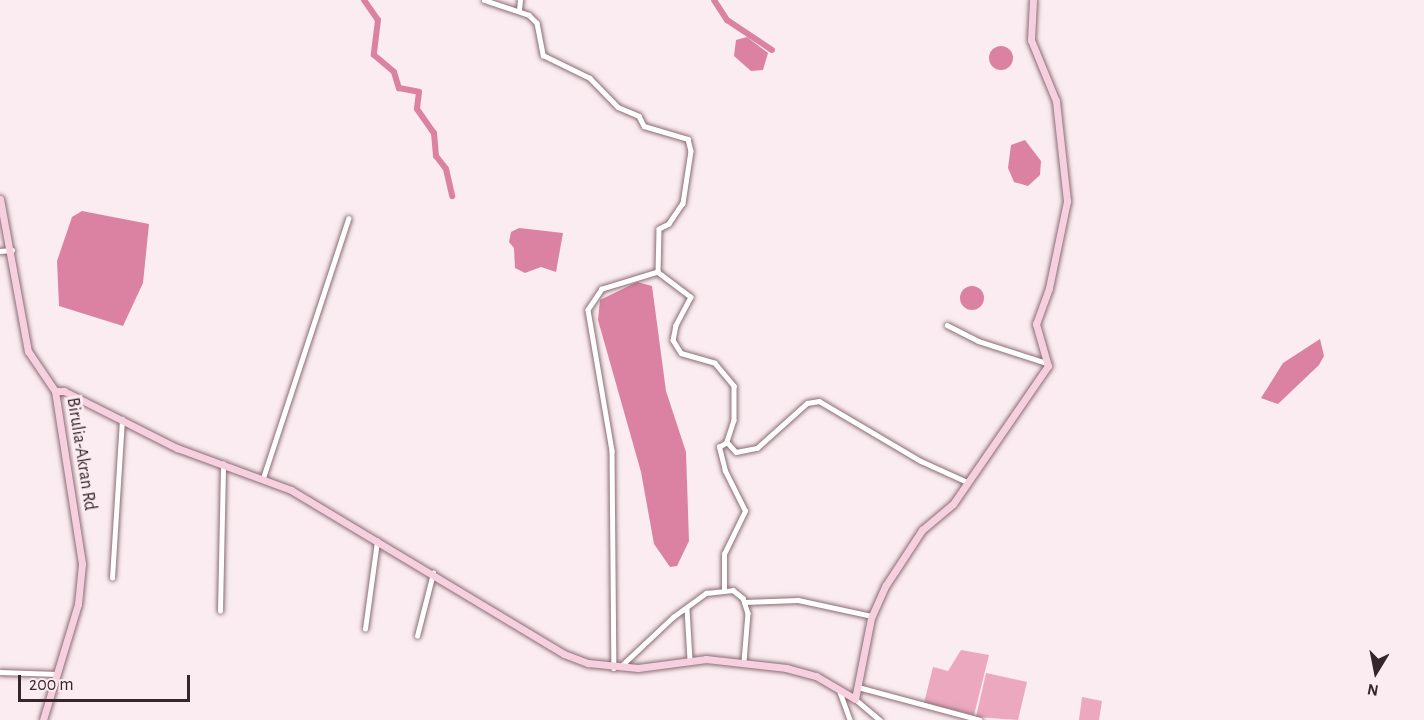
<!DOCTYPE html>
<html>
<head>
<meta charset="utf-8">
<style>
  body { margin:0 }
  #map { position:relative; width:1424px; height:720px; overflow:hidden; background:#faecf0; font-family:"Alegreya Sans",sans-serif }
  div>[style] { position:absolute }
  .green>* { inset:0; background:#eba8be }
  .water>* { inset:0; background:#db82a2 }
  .round { border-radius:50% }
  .canal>* { height:6px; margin:-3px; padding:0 3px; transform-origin:3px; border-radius:3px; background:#db82a2 }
  .roads { filter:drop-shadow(0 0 2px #8a6b74) drop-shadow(0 0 2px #8a6b74) }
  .street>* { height:4.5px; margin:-2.25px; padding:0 2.25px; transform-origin:2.25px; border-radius:2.25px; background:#fff }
  .secondary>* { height:7px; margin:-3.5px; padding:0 3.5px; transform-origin:3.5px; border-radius:3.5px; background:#f6d0df }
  span { translate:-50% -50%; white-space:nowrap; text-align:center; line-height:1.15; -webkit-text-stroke:6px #faecf0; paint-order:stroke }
  .street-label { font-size:18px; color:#34262b }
  .north { position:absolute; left:1346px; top:642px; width:60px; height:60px; -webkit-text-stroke:4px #faecf0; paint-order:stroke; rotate:190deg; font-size:16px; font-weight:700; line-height:24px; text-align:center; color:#34262b }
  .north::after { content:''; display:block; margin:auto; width:21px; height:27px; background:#34262b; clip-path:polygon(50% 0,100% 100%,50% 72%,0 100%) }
  .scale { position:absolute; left:18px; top:675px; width:172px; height:27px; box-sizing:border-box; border:3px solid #34262b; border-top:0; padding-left:8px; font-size:18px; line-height:21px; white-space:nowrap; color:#34262b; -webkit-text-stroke:4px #faecf0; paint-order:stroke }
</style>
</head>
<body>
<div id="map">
  <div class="green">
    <i style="clip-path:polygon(961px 650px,989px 655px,974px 715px,924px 703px,933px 667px,948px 671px)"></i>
    <i style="clip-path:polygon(986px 673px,1027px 682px,1018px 720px,976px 717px)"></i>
    <i style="clip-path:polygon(1082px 697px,1102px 701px,1099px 720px,1079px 720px)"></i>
  </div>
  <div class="water">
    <i style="clip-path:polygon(747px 37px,768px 53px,763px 70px,751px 71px,734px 56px,736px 40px)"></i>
    <i class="round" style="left:989px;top:46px;width:24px;height:24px"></i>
    <i style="clip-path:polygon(1025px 140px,1041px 161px,1040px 175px,1028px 186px,1014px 182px,1008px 168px,1011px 145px)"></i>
    <i style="clip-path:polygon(82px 211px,149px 224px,143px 283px,123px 326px,59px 306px,57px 261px,72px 217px)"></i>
    <i style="clip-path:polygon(519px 228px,563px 233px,556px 272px,541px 267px,525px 273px,515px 268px,514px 248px,509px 242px,511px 232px)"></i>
    <i style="clip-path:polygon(637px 282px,652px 286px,666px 391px,686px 452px,689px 541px,677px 566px,670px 567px,654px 544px,641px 472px,598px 320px,600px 300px)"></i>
    <i class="round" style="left:960px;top:286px;width:24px;height:24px"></i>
    <i style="clip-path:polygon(1320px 339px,1324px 356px,1319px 365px,1278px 404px,1261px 398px,1283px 363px)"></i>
  </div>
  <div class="canal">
    <i style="left:364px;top:0;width:24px;rotate:55deg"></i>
    <i style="left:378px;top:20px;width:35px;rotate:97deg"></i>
    <i style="left:374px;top:55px;width:26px;rotate:40deg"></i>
    <i style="left:394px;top:72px;width:17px;rotate:73deg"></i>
    <i style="left:399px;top:88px;width:20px;rotate:11deg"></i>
    <i style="left:419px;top:92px;width:17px;rotate:97deg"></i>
    <i style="left:417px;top:109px;width:29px;rotate:55deg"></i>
    <i style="left:434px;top:133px;width:23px;rotate:85deg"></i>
    <i style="left:436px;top:156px;width:16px;rotate:52deg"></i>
    <i style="left:446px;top:169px;width:28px;rotate:77deg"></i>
    <i style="left:714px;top:0;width:24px;rotate:57deg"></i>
    <i style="left:727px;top:20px;width:54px;rotate:33.7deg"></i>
  </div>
  <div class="roads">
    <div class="street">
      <i style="left:484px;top:0;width:47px;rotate:18.4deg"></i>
      <i style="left:529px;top:15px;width:11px;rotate:45deg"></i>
      <i style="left:537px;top:23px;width:33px;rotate:79deg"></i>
      <i style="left:543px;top:55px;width:52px;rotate:26.1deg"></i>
      <i style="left:590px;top:78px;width:40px;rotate:46deg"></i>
      <i style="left:618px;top:107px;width:23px;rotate:23deg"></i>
      <i style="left:639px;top:116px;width:11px;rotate:63deg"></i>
      <i style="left:644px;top:126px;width:46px;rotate:16.5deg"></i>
      <i style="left:688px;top:139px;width:12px;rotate:76deg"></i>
      <i style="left:691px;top:151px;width:53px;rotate:98.7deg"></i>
      <i style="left:683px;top:203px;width:25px;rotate:124deg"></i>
      <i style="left:669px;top:224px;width:11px;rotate:153deg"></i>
      <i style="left:659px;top:229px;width:43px;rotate:91.3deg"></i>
      <i style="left:658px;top:272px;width:59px;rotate:163.1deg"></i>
      <i style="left:602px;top:289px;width:25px;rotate:124deg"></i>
      <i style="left:588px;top:310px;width:143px;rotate:80.3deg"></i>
      <i style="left:612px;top:451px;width:217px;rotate:89.5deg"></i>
      <i style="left:519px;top:10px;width:10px;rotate:-84deg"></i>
      <i style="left:0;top:251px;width:12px;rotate:-5deg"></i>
      <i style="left:658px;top:272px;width:41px;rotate:37.1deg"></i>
      <i style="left:691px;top:297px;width:32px;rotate:118deg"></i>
      <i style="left:676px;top:325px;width:15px;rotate:101deg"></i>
      <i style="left:673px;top:340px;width:15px;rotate:58deg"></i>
      <i style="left:681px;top:353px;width:35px;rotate:16deg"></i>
      <i style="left:715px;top:363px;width:30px;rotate:50deg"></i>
      <i style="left:734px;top:386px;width:34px;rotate:90deg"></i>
      <i style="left:734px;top:420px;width:23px;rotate:108deg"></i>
      <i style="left:727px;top:442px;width:13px;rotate:48deg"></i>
      <i style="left:736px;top:452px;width:21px;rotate:-11deg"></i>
      <i style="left:757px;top:448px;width:67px;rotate:-42deg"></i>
      <i style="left:807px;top:403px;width:12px;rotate:-9deg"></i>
      <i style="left:819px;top:401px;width:118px;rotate:30.5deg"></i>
      <i style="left:921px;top:461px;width:51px;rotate:24.5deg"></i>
      <i style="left:947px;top:325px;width:35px;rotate:27deg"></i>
      <i style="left:978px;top:341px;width:72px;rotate:17.7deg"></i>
      <i style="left:263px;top:478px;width:273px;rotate:-71.8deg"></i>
      <i style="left:112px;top:578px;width:159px;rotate:-86.4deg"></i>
      <i style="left:724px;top:591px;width:37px;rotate:-90deg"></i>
      <i style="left:724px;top:554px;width:48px;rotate:-64deg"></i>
      <i style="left:745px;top:511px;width:45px;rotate:-116.6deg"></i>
      <i style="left:725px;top:471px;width:25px;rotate:-104deg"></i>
      <i style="left:719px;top:447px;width:9px;rotate:-32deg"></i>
      <i style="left:744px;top:602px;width:54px;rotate:-2.1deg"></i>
      <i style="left:798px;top:600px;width:76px;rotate:12.2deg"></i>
      <i style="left:687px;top:609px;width:50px;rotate:86.6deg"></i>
      <i style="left:220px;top:611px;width:147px;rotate:-88.8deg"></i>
      <i style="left:365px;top:629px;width:89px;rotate:-82.2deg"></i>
      <i style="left:417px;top:636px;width:65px;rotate:-75.7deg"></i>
      <i style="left:620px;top:667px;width:73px;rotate:-43.3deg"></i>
      <i style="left:673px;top:617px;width:41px;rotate:-36deg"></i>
      <i style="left:706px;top:593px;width:27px;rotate:-6deg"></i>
      <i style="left:733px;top:590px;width:13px;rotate:39deg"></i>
      <i style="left:743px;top:598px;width:16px;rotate:72deg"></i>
      <i style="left:748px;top:613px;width:49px;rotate:94.7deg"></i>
      <i style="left:0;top:672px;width:57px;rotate:2deg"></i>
      <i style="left:858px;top:687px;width:126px;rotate:15.1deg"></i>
      <i style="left:840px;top:692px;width:30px;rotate:70deg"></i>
      <i style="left:855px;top:699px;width:33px;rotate:40deg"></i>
    </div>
    <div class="secondary">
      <i style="left:0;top:199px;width:155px;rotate:79.6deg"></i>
      <i style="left:28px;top:351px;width:48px;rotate:56deg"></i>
      <i style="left:55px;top:391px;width:175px;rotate:81.1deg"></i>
      <i style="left:82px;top:564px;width:40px;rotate:95.7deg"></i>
      <i style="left:78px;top:604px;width:121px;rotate:106.8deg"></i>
      <i style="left:55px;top:391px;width:9px"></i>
      <i style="left:64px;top:391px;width:127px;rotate:26.8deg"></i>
      <i style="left:177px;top:448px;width:121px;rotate:20.2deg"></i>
      <i style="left:291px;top:490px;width:318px;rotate:31deg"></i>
      <i style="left:564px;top:654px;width:26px;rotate:21deg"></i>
      <i style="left:588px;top:663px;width:50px;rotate:5.7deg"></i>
      <i style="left:638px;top:668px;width:69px;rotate:-7.5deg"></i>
      <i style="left:706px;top:659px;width:81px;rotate:6.4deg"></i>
      <i style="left:786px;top:668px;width:31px;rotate:15deg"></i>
      <i style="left:816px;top:676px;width:45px;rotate:30.5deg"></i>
      <i style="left:855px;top:699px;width:83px;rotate:-78.8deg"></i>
      <i style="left:871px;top:618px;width:36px;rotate:-66deg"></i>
      <i style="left:886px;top:585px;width:66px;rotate:-56.8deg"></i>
      <i style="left:922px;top:530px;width:40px;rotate:-40deg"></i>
      <i style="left:953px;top:504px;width:168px;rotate:-55.5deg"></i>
      <i style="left:1048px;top:366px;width:44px;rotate:-105.9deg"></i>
      <i style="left:1036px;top:324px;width:38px;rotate:-70deg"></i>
      <i style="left:1049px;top:288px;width:89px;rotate:-78.3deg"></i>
      <i style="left:1067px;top:201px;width:101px;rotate:-96.3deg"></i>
      <i style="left:1056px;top:101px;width:66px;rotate:-112.3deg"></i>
      <i style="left:1031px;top:40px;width:40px;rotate:-87.1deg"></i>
    </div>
  </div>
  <div class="street-label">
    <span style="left:81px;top:454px;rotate:81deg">Birulia-Akran Rd</span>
  </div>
  <div class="north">N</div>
  <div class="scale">200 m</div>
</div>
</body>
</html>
